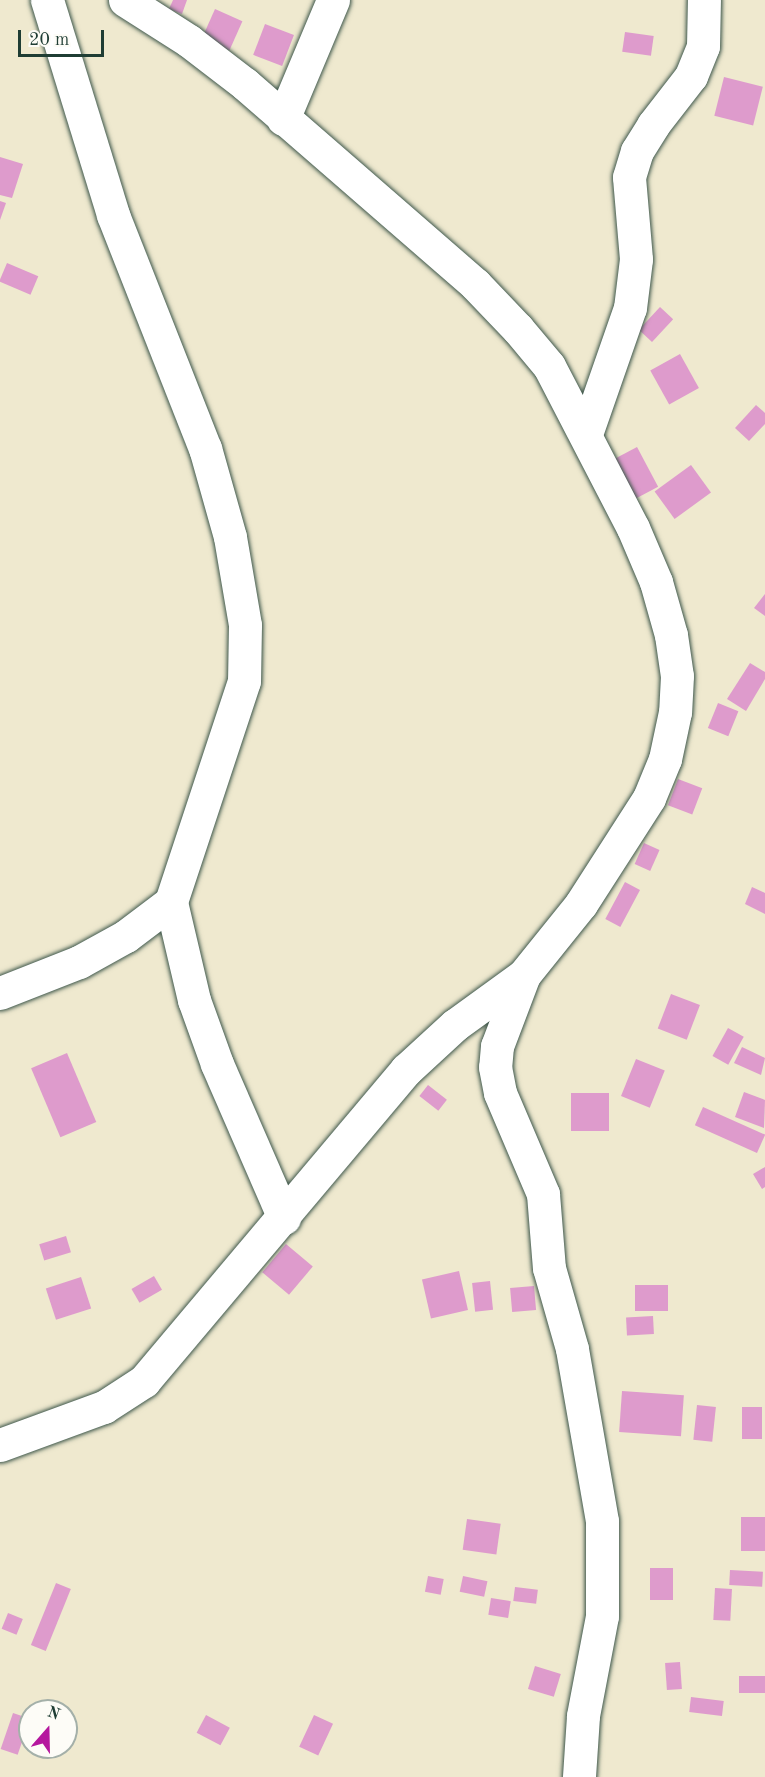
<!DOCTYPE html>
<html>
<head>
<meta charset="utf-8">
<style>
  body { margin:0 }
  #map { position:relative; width:765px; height:1777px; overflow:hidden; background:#efe9cf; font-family:"Old Standard TT",serif }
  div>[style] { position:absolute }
  .building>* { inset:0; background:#de9bcc; transform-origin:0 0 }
  .roads { filter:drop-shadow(0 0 2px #3e574b) drop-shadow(0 0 2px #3e574b) }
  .minor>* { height:33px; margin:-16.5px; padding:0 16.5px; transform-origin:16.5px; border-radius:16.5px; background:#fff }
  span { translate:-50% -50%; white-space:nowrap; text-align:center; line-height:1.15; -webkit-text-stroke:4.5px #fdfcf7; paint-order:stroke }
  .north { position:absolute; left:18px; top:1699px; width:60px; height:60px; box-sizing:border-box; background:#fdfcf7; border:2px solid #a4b0a9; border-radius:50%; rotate:20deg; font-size:16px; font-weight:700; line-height:24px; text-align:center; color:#1f3d34 }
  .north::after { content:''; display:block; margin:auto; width:21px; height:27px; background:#b5179e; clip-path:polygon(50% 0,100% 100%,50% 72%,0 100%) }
  .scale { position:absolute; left:18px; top:30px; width:86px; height:27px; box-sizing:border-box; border:3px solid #1f3d34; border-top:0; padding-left:8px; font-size:18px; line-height:21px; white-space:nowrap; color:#1f3d34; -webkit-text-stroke:4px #fdfcf7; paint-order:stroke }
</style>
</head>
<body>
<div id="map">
  <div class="building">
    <i style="clip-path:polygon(173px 0,187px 0,182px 14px,169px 9px)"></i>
    <i style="left:215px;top:9px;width:30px;height:32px;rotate:24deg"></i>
    <i style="left:265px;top:24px;width:31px;height:33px;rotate:21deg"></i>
    <i style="left:625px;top:32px;width:29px;height:20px;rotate:8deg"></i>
    <i style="left:724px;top:77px;width:40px;height:40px;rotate:14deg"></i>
    <i style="clip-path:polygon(0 157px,23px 164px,12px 198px,0 195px)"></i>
    <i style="clip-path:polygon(0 201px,6px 203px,0 220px)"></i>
    <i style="left:7px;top:263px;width:34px;height:20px;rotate:23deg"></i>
    <i style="left:660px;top:307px;width:18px;height:31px;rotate:43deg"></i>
    <i style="left:680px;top:354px;width:39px;height:34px;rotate:61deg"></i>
    <i style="clip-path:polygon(756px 405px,765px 413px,765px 424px,749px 441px,735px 428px)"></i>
    <i style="left:637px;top:447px;width:45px;height:46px;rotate:62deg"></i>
    <i style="left:691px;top:465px;width:34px;height:45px;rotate:54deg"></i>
    <i style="clip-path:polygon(765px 594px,765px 616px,754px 608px)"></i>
    <i style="clip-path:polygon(750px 663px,765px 672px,765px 679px,746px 711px,727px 699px)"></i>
    <i style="left:718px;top:703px;width:22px;height:27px;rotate:22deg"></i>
    <i style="left:678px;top:779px;width:26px;height:28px;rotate:21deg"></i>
    <i style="left:644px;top:843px;width:17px;height:23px;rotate:24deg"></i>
    <i style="left:625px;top:882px;width:17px;height:42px;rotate:28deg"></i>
    <i style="clip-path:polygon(752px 887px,765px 893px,765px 914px,745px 904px)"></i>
    <i style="left:671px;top:994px;width:31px;height:37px;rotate:21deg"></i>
    <i style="left:728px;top:1028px;width:18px;height:32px;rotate:29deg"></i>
    <i style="clip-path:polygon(742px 1047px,765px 1058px,761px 1075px,734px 1063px)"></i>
    <i style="left:67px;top:1053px;width:75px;height:39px;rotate:67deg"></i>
    <i style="left:636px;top:1059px;width:31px;height:40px;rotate:22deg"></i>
    <i style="left:428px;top:1085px;width:24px;height:14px;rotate:38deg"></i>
    <i style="clip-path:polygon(744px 1092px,765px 1100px,764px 1128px,735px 1117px)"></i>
    <i style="left:571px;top:1093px;width:38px;height:38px"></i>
    <i style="left:703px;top:1107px;width:68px;height:20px;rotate:24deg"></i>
    <i style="clip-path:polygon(765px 1167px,765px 1187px,762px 1189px,753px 1174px)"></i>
    <i style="left:66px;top:1236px;width:17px;height:28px;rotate:73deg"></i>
    <i style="left:286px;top:1244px;width:35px;height:37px;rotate:40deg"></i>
    <i style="left:459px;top:1271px;width:40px;height:38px;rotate:77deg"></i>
    <i style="left:154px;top:1276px;width:16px;height:26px;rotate:60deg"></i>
    <i style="left:81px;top:1277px;width:33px;height:37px;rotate:72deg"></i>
    <i style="left:490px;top:1281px;width:29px;height:18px;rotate:84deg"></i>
    <i style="left:635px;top:1285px;width:33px;height:26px"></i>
    <i style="left:534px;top:1286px;width:24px;height:24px;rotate:85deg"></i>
    <i style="left:653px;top:1316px;width:18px;height:27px;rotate:87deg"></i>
    <i style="left:622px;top:1391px;width:62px;height:41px;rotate:4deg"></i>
    <i style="left:697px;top:1405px;width:19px;height:35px;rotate:6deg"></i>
    <i style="left:742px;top:1407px;width:20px;height:32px"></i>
    <i style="left:765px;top:1517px;width:34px;height:24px;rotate:90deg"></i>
    <i style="left:467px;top:1519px;width:34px;height:31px;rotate:8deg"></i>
    <i style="left:650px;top:1568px;width:23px;height:32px"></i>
    <i style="left:730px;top:1570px;width:33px;height:15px;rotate:3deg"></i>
    <i style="left:428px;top:1576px;width:16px;height:16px;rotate:11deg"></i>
    <i style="left:463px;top:1576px;width:25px;height:16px;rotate:12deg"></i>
    <i style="left:56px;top:1583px;width:16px;height:67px;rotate:22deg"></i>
    <i style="left:515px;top:1587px;width:23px;height:14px;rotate:7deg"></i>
    <i style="left:715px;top:1588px;width:17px;height:32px;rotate:3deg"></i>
    <i style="left:491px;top:1598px;width:20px;height:17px;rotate:9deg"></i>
    <i style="left:8px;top:1613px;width:16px;height:17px;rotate:22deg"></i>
    <i style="left:680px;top:1662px;width:27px;height:15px;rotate:86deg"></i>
    <i style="left:535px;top:1666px;width:27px;height:24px;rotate:17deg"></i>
    <i style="left:739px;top:1676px;width:26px;height:17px"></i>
    <i style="left:691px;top:1697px;width:33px;height:15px;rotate:7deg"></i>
    <i style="left:13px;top:1713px;width:18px;height:38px;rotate:19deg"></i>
    <i style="left:206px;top:1715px;width:27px;height:20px;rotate:28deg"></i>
    <i style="left:314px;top:1715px;width:21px;height:35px;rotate:25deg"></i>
  </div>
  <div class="roads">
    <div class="minor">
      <i style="left:47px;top:0;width:225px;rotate:72.9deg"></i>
      <i style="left:113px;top:215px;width:251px;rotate:68.5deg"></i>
      <i style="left:205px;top:448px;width:92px;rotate:74.3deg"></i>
      <i style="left:230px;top:537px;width:89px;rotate:80.3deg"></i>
      <i style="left:245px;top:625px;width:56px;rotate:91deg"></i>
      <i style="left:244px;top:681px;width:233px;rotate:108.3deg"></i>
      <i style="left:171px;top:902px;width:101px;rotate:76.8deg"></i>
      <i style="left:194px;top:1000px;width:68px;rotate:70.2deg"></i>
      <i style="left:217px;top:1064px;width:168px;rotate:66.5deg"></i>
      <i style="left:125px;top:0;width:76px;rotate:32.6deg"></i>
      <i style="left:189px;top:41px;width:71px;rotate:37.5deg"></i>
      <i style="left:245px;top:84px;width:305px;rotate:41deg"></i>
      <i style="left:475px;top:284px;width:62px;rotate:46.3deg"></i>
      <i style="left:518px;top:329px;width:48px;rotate:50deg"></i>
      <i style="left:549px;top:366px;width:182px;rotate:62.6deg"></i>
      <i style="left:633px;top:528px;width:59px;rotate:66.9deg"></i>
      <i style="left:656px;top:582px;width:55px;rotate:74.2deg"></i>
      <i style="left:671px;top:635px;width:41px;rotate:81.7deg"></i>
      <i style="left:677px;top:676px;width:36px;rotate:93deg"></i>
      <i style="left:675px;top:712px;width:48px;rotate:102deg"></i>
      <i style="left:665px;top:759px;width:42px;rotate:112.3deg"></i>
      <i style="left:649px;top:798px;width:126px;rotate:122.7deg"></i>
      <i style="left:581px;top:904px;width:91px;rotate:128.8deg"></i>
      <i style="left:524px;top:975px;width:76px;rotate:110.8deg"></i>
      <i style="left:497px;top:1046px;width:21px;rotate:95deg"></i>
      <i style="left:495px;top:1067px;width:26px;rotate:79deg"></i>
      <i style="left:500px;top:1093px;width:110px;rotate:66.9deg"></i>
      <i style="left:543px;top:1194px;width:74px;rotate:85.4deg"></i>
      <i style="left:549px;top:1268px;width:84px;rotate:74.1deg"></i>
      <i style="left:572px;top:1349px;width:175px;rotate:80.1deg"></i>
      <i style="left:602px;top:1521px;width:95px;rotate:90deg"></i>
      <i style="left:602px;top:1616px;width:102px;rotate:100.8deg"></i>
      <i style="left:583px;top:1716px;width:61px;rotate:93.8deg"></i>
      <i style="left:283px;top:119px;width:129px;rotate:-67.2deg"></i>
      <i style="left:586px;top:434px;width:133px;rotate:-70.8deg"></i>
      <i style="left:630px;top:308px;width:49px;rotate:-83deg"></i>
      <i style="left:636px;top:259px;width:82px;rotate:-94.9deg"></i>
      <i style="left:629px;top:177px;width:27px;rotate:-73deg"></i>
      <i style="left:637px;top:151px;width:31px;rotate:-58deg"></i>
      <i style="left:653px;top:125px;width:62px;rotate:-52.2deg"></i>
      <i style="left:691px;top:76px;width:32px;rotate:-68deg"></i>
      <i style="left:703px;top:46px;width:46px;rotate:-88.8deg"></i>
      <i style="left:0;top:993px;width:85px;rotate:-21.4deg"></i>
      <i style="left:79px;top:962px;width:54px;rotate:-29deg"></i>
      <i style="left:126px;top:936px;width:56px;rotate:-37.1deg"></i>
      <i style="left:0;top:1445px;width:111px;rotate:-20.1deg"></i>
      <i style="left:104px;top:1407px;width:48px;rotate:-33deg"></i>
      <i style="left:144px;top:1381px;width:407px;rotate:-49.9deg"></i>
      <i style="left:406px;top:1070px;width:67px;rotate:-42.6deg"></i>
      <i style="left:455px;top:1025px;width:85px;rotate:-35.9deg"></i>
    </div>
  </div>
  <div class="north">N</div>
  <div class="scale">20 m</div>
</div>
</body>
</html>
